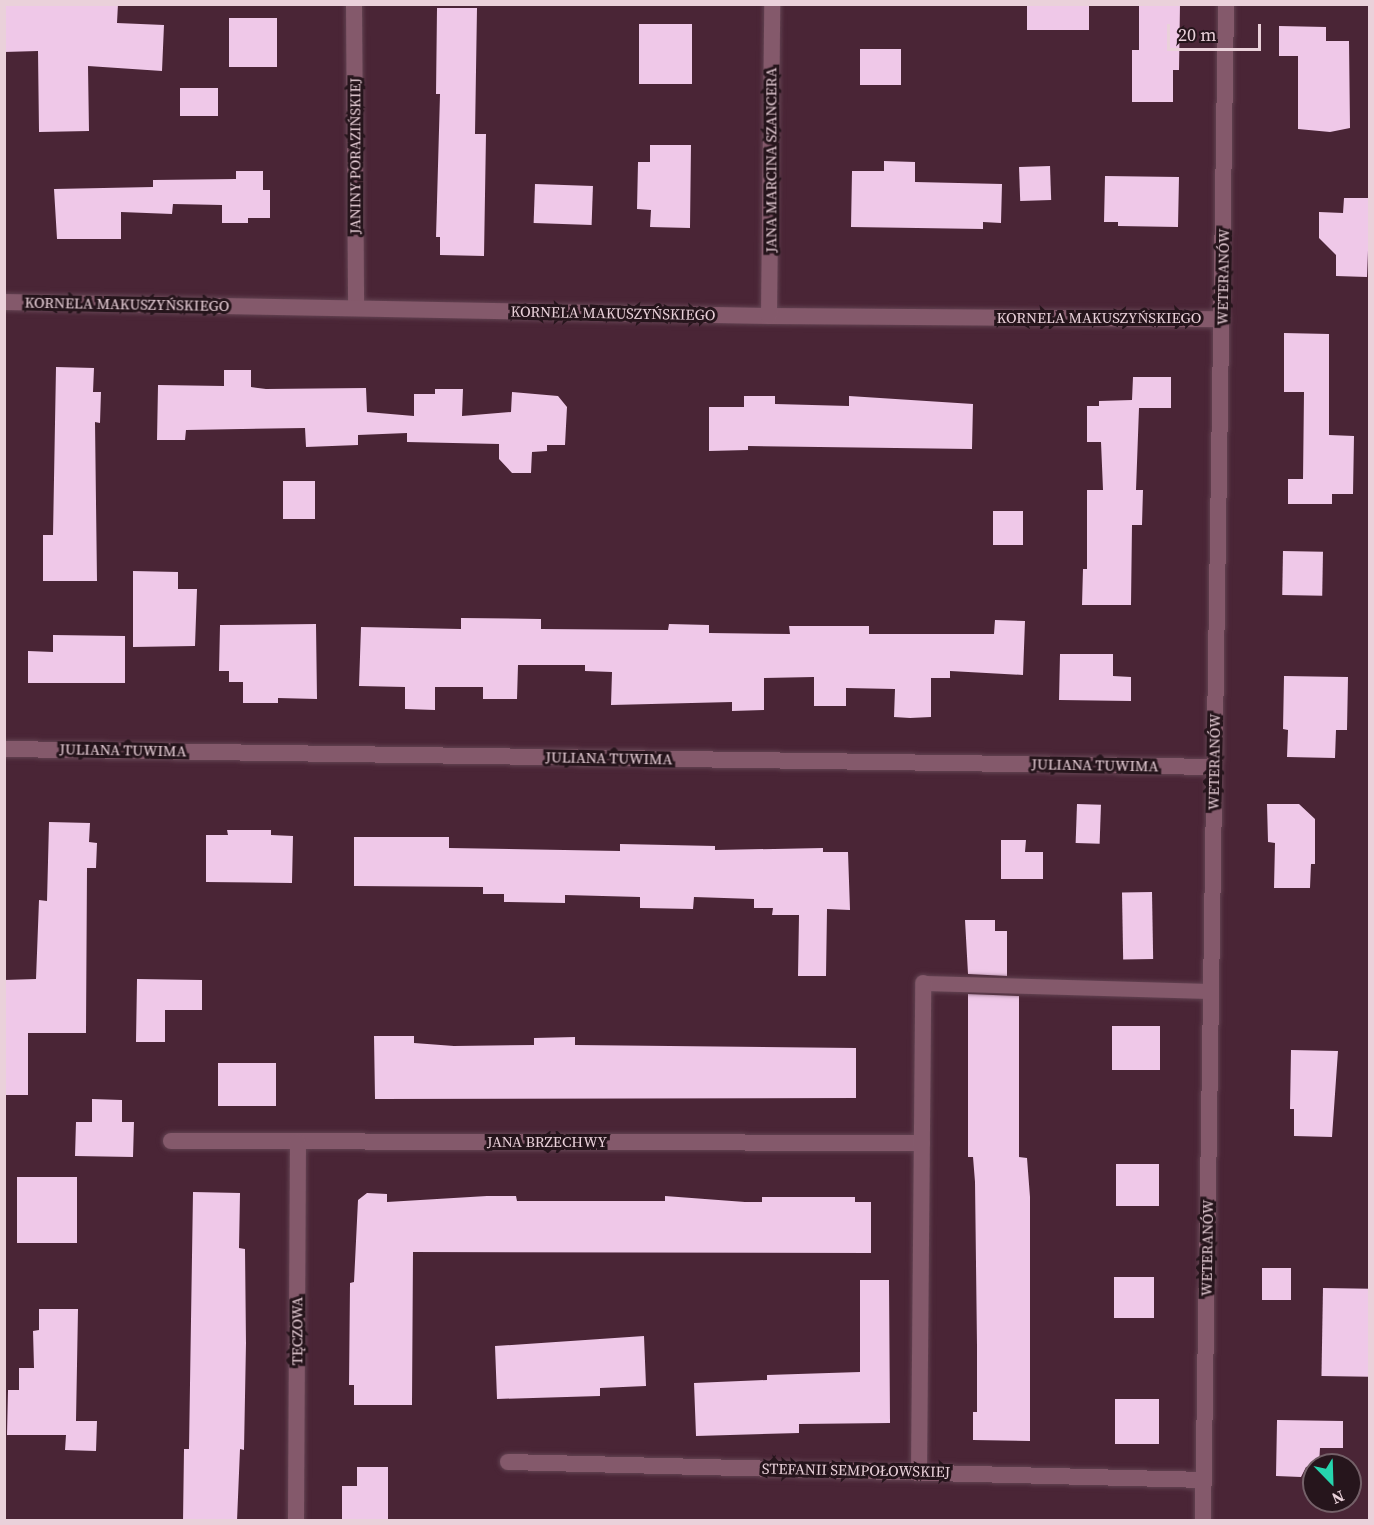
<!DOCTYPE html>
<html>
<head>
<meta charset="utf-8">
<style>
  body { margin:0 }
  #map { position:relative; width:1374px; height:1525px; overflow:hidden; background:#4a2536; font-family:"Source Serif 4",serif }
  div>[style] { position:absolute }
  .building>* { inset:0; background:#efc8e8; transform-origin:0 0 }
  .roads { filter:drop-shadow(0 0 2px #634352) drop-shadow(0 0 2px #634352) }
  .service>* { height:15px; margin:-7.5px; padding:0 7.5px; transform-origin:7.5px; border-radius:7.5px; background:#84596b }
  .minor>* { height:16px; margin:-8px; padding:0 8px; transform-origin:8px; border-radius:8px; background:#84596b }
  span { translate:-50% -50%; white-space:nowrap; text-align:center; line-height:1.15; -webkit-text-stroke:6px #26151c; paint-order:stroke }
  .street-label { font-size:15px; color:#ead1da }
  .frame { position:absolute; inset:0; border:6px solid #ead1da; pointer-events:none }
  .north { position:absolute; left:1302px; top:1453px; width:60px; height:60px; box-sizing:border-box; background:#26151c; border:2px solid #746068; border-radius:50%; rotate:157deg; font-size:16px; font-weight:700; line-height:24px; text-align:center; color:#ead1da }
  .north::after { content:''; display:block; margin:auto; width:21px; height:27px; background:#26d5ae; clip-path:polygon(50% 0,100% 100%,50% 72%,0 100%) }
  .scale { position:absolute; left:1167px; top:24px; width:94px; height:27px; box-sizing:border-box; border:3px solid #ead1da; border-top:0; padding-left:8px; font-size:18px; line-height:21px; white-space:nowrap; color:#ead1da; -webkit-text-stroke:4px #26151c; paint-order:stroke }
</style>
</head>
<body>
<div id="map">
  <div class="building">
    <i style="clip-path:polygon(4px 4px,118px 4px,117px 23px,164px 25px,162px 71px,88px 66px,89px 131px,39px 132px,38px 51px,4px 52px)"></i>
    <i style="left:1027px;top:4px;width:62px;height:26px"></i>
    <i style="clip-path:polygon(1139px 4px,1180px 4px,1179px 70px,1173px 70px,1173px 102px,1132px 102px,1132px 50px,1139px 50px)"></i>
    <i style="clip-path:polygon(437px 8px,477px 8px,475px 134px,486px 134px,484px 256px,440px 255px,440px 237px,436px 237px,440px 94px,436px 94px)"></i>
    <i style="left:229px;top:18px;width:48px;height:49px"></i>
    <i style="left:692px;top:24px;width:60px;height:53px;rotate:90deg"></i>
    <i style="clip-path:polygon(1279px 26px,1326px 27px,1326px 41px,1349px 41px,1350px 128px,1330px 132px,1298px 129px,1298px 56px,1279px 56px)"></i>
    <i style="left:860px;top:49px;width:41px;height:36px"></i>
    <i style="left:180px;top:88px;width:38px;height:28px"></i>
    <i style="clip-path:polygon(650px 145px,691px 145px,690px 228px,650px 227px,651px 210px,637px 209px,638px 162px,650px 162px)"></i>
    <i style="clip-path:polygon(884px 161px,915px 162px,915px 182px,1002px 184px,1001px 223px,983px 222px,983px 229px,851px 227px,852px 171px,884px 171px)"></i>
    <i style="left:1050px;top:166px;width:34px;height:31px;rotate:88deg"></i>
    <i style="clip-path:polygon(236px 171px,263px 171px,263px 190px,270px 190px,270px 218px,248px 218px,248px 223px,222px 223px,222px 205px,173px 204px,172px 214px,121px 212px,121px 239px,57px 239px,54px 189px,153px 187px,153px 180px,236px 179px)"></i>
    <i style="clip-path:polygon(1105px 176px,1179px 177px,1178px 227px,1118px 226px,1118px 222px,1104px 222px)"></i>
    <i style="left:535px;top:184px;width:58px;height:39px;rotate:2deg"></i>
    <i style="clip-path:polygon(1344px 198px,1370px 198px,1367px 277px,1336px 276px,1336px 255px,1319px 238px,1319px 212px,1343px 213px)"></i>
    <i style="clip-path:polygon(1284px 333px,1329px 334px,1329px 435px,1354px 436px,1353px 494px,1332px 494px,1332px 504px,1288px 504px,1288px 479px,1303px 479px,1304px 392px,1284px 392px)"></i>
    <i style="clip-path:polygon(56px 367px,94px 368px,93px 392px,101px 392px,100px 423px,95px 422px,97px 581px,43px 581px,43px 535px,53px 535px)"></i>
    <i style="clip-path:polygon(224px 370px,251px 370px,251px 387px,266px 389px,366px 388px,367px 412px,414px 416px,414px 394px,435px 394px,435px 389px,463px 389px,462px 416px,511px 412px,512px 392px,558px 396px,567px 407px,565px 445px,547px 445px,547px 451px,532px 452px,531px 473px,512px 473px,499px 459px,499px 444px,407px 442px,407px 433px,358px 435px,358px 445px,306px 447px,305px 428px,186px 430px,185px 440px,157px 440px,158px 385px,224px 386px)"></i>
    <i style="clip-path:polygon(1133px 377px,1171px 377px,1171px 408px,1139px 408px,1136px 490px,1143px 490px,1142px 525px,1132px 525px,1131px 605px,1082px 605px,1083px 569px,1087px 569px,1087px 490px,1103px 490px,1101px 442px,1087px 442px,1087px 406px,1099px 406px,1099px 401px,1132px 400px)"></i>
    <i style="clip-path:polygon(744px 396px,775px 396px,775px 404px,849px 406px,849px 396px,973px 404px,972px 449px,748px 446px,748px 450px,709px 451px,709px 407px,744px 407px)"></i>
    <i style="left:315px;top:481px;width:38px;height:32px;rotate:90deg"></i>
    <i style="left:993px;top:511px;width:30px;height:34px"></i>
    <i style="left:1283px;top:551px;width:40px;height:44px;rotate:1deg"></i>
    <i style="clip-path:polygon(133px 571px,178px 572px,178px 589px,197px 589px,195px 646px,133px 647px)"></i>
    <i style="clip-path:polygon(461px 618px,541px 619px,541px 629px,668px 630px,669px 624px,709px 625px,709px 633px,790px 634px,789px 626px,869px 626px,869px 634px,994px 634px,995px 620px,1025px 621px,1023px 675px,950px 671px,950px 678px,931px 678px,931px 717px,910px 718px,894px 717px,895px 689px,846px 688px,846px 706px,814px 706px,814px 677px,764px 678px,764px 710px,732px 711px,732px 702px,611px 705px,612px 672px,585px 671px,585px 665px,518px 665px,517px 699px,483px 699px,483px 687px,435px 687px,435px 710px,405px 709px,405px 687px,359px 686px,361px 627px,461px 629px)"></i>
    <i style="clip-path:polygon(316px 624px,317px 699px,278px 698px,278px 703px,243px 703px,243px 682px,229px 682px,229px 671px,219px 671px,220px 625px)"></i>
    <i style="clip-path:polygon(53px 635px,125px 636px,125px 683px,28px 683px,28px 651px,53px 652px)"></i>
    <i style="clip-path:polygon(1060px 654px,1113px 654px,1113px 676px,1131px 677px,1131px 701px,1059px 700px)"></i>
    <i style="clip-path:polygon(1284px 676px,1348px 677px,1347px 730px,1336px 730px,1335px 758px,1287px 757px,1288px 730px,1283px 729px)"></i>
    <i style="left:1077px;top:804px;width:24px;height:39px;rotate:2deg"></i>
    <i style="clip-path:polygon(1267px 804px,1299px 804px,1315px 819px,1315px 864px,1311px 864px,1310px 888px,1274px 888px,1275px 843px,1268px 842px)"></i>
    <i style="clip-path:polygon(49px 822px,90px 823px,89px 842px,97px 843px,96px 868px,87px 868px,86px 1033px,28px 1033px,28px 1095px,4px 1095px,4px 980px,36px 979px,39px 900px,47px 901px)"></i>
    <i style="clip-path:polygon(227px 830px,271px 830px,271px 835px,293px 836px,292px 883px,206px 882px,206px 835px,228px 835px)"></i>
    <i style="clip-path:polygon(354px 837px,449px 837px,449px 848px,620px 851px,620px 844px,715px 846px,715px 850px,823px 848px,823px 852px,848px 852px,850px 910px,827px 909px,826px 976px,798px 976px,799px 915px,772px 915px,773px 908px,754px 908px,754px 899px,694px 897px,693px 909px,640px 908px,640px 897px,565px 895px,565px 903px,504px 902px,504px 894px,483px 894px,483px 887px,354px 886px)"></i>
    <i style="clip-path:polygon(1001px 840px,1026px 840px,1025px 852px,1043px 852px,1043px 879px,1001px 879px)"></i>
    <i style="left:1152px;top:892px;width:67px;height:30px;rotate:89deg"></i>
    <i style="clip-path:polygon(965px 920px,995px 920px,995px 931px,1007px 931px,1007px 976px,968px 974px)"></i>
    <i style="clip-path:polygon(137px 979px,202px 980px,202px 1010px,165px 1010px,165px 1042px,136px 1042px)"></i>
    <i style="clip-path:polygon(968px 994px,1019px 996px,1019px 1157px,1027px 1158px,1030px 1197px,1030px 1441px,973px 1440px,973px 1412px,977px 1412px,977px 1346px,975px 1182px,973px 1157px,968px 1157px)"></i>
    <i style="left:1112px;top:1026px;width:48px;height:44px"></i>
    <i style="clip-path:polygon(374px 1036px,414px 1036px,414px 1043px,454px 1046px,534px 1045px,534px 1038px,575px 1037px,575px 1045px,856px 1048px,856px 1098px,375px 1099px)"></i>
    <i style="clip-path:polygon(1291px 1050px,1338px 1051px,1332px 1137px,1294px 1136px,1294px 1109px,1290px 1109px)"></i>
    <i style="left:218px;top:1063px;width:58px;height:43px"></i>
    <i style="clip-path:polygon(92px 1099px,122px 1100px,122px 1122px,134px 1122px,133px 1157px,75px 1156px,76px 1122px,92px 1122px)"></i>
    <i style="left:1116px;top:1164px;width:43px;height:42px"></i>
    <i style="left:17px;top:1177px;width:60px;height:66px"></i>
    <i style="clip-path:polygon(193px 1192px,240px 1193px,239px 1248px,245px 1249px,246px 1343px,244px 1450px,240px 1449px,237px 1521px,183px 1521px,184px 1449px,189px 1449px)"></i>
    <i style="clip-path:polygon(367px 1193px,387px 1194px,387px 1202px,487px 1196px,516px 1196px,517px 1201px,665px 1201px,665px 1196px,745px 1202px,762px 1202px,762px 1197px,855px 1197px,855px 1202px,871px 1202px,871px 1253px,413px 1252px,412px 1405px,354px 1405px,354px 1385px,349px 1385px,350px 1283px,354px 1282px,358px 1200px)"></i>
    <i style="left:1262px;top:1268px;width:29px;height:32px"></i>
    <i style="left:1114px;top:1277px;width:40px;height:41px"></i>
    <i style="clip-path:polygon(860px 1280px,889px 1280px,890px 1423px,799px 1424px,799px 1433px,696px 1436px,694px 1383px,767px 1380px,767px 1375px,860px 1372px)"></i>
    <i style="left:1323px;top:1288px;width:47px;height:88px;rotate:1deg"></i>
    <i style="clip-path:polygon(39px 1309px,78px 1309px,76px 1421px,97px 1421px,96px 1451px,65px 1450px,66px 1435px,7px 1435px,8px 1390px,19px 1390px,19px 1368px,34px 1368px,33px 1331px,39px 1330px)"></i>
    <i style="clip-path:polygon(644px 1336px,646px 1386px,600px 1388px,600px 1396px,497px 1399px,495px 1346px)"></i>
    <i style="left:1115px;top:1399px;width:44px;height:45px"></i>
    <i style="clip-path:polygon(1277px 1420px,1343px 1421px,1343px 1448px,1320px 1448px,1319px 1465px,1306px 1467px,1301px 1477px,1276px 1476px)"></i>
    <i style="clip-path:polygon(357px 1467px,388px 1467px,388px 1521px,342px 1521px,342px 1486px,357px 1486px)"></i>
  </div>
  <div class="roads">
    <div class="service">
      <i style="left:923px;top:983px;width:288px;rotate:1.6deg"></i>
    </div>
    <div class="minor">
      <i style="left:354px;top:4px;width:304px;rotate:89.6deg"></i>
      <i style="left:4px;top:302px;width:765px;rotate:1.05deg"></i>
      <i style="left:769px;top:316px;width:453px;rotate:0.4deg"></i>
      <i style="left:769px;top:316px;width:312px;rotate:-89.4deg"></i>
      <i style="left:4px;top:749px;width:1210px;rotate:0.85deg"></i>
      <i style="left:171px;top:1141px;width:751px;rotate:0.15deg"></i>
      <i style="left:508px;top:1462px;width:695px;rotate:1.48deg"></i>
      <i style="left:919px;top:1472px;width:489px;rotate:-89.5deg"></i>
      <i style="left:296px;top:1520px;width:378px;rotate:-89.7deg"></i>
      <i style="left:1203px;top:1520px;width:1516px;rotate:-89.13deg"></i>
    </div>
  </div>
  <div class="street-label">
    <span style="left:355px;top:156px;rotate:-90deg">JANINY PORAZIŃSKIEJ</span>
    <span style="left:771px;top:160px;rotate:-90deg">JANA MARCINA SZANCERA</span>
    <span style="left:1223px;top:277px;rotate:-89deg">WETERANÓW</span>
    <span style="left:127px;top:304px;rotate:1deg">KORNELA MAKUSZYŃSKIEGO</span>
    <span style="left:613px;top:313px;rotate:1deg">KORNELA MAKUSZYŃSKIEGO</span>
    <span style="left:1099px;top:318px">KORNELA MAKUSZYŃSKIEGO</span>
    <span style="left:123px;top:750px;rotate:1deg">JULIANA TUWIMA</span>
    <span style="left:609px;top:758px;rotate:1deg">JULIANA TUWIMA</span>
    <span style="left:1214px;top:762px;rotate:-89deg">WETERANÓW</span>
    <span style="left:1095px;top:765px;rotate:1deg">JULIANA TUWIMA</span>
    <span style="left:547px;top:1142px">JANA BRZECHWY</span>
    <span style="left:1207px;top:1248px;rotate:-89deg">WETERANÓW</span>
    <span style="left:297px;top:1331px;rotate:-90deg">TĘCZOWA</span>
    <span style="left:856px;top:1470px;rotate:1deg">STEFANII SEMPOŁOWSKIEJ</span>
  </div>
  <div class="frame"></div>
  <div class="north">N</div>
  <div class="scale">20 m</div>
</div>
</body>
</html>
